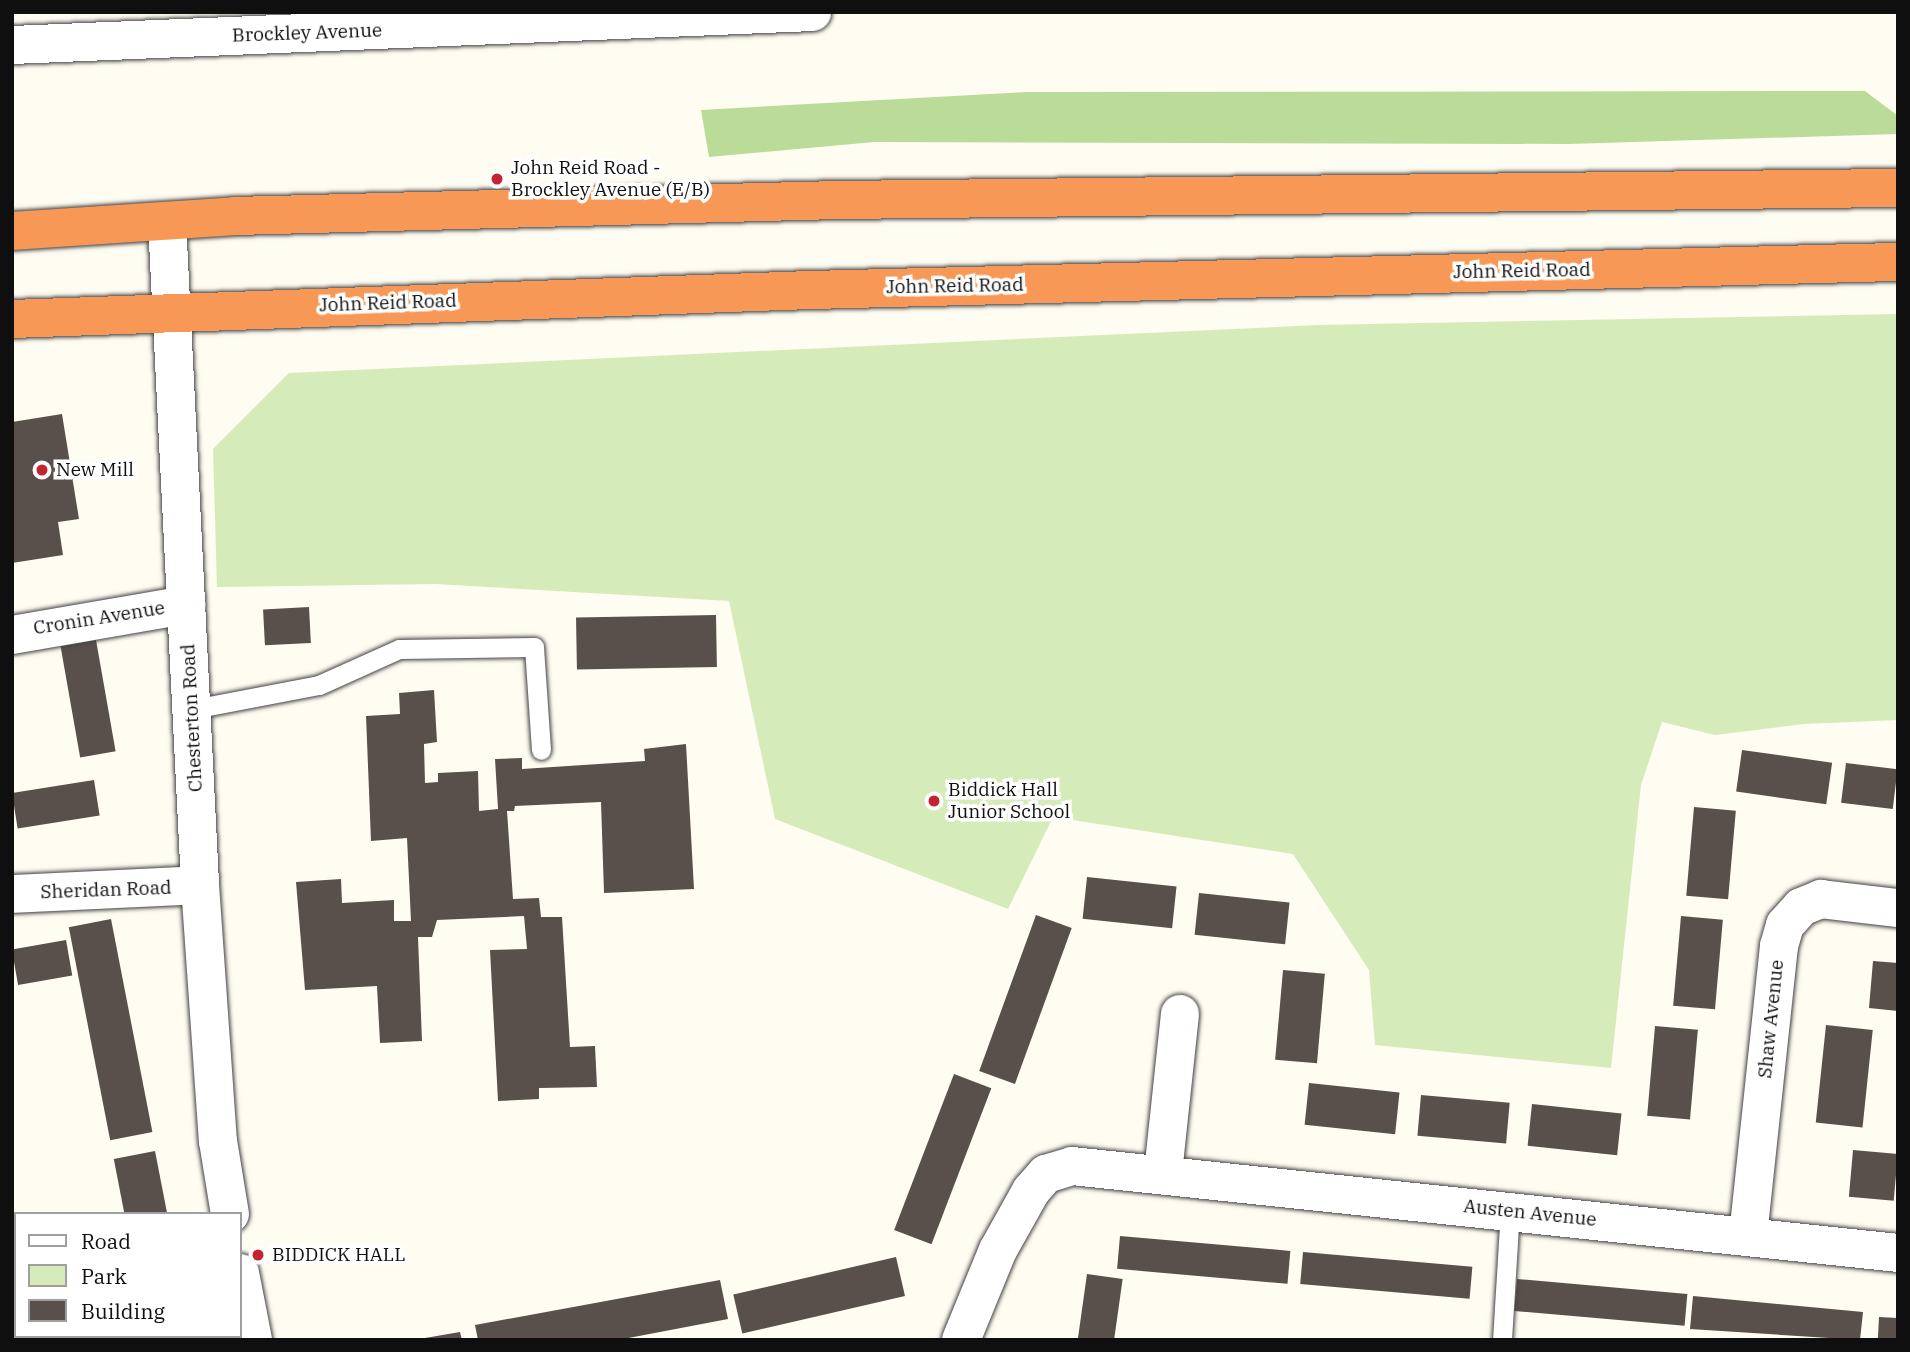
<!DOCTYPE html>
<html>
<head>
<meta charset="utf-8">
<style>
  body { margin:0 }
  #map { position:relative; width:1910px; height:1352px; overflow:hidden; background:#fffcf2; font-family:"IBM Plex Serif",serif }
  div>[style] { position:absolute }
  .green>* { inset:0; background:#d6ebba }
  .forest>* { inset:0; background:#bbdc98 }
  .building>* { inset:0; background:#59504b; transform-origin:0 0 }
  .roads { filter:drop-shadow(0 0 2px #424242) drop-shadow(0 0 2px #424242) }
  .lane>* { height:19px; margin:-9.5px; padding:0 9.5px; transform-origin:9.5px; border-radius:9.5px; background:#fff }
  .street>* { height:38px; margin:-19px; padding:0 19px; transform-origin:19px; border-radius:19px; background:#fff }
  .highway>* { height:38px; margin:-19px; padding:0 19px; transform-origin:19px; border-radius:19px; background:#f89857 }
  .dots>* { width:19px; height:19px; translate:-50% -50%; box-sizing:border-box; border:4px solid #fff; border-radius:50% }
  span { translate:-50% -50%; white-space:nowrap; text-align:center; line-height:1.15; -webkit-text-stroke:7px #fff; paint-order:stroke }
  .street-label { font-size:19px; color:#0f0f0f }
  .poi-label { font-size:19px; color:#0f0f0f }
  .left { translate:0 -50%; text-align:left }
  .frame { position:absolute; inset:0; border:14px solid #0f0f0f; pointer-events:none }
  .legend { position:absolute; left:14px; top:1212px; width:228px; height:126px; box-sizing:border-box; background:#fff; border:2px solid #9f9f9f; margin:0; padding:9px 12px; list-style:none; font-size:21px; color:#0f0f0f }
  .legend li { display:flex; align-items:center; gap:14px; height:35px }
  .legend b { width:35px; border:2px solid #9f9f9f }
</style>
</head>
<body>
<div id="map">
  <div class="green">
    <i style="clip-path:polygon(1898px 314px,1898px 720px,1804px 724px,1715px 735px,1662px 722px,1641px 785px,1611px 1068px,1375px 1045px,1369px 970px,1293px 854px,1053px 817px,1008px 909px,775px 819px,729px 601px,435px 584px,217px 587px,213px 449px,289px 373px,1318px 325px)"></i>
  </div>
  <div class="forest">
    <i style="clip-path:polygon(1865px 91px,1898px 116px,1898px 134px,1568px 144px,874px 142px,709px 157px,701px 110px,1026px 92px)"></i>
  </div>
  <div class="building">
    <i style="clip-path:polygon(62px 414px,79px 519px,58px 522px,63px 555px,12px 563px,12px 422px)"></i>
    <i style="left:309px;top:607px;width:36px;height:46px;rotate:87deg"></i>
    <i style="left:716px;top:615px;width:52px;height:140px;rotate:89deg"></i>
    <i style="left:96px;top:640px;width:113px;height:36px;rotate:80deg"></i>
    <i style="clip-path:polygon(434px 690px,437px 742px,424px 744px,425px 783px,438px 782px,438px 773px,478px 771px,479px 811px,498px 809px,495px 759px,522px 758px,522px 769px,645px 761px,644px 749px,686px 744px,694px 889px,604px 893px,601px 802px,515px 806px,514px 811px,507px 811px,513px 899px,539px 898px,541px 917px,562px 917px,570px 1047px,595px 1046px,597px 1087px,539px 1088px,539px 1099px,498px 1101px,490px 950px,527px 949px,524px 916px,437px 920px,432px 937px,418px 937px,422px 1041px,380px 1043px,377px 986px,305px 990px,296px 882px,341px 879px,342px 903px,394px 900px,394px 921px,411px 921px,407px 838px,371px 841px,366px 716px,400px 714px,399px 693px)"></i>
    <i style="left:1742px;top:750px;width:91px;height:42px;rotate:8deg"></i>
    <i style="left:1846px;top:763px;width:52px;height:40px;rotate:7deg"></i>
    <i style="left:94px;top:780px;width:36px;height:83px;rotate:81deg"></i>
    <i style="left:1694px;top:807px;width:42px;height:89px;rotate:5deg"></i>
    <i style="left:1087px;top:877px;width:90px;height:42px;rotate:6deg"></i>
    <i style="left:1199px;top:893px;width:91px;height:42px;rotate:6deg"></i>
    <i style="left:1036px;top:915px;width:38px;height:166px;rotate:20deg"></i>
    <i style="left:1681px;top:916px;width:42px;height:90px;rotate:5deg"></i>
    <i style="left:111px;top:919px;width:217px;height:43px;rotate:79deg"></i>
    <i style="left:66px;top:940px;width:36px;height:55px;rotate:80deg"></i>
    <i style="clip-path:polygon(1873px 961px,1898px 963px,1898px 1011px,1869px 1008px)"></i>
    <i style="left:1283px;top:970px;width:42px;height:90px;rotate:5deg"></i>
    <i style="left:1826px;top:1025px;width:47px;height:98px;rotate:6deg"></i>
    <i style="left:1655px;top:1026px;width:43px;height:90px;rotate:5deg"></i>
    <i style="left:954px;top:1074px;width:40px;height:167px;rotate:21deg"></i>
    <i style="left:1309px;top:1083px;width:91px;height:42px;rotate:6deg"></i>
    <i style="left:1421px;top:1095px;width:89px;height:41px;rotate:5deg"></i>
    <i style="left:1532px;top:1104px;width:90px;height:42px;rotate:6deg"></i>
    <i style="left:1853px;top:1150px;width:45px;height:47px;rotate:5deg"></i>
    <i style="left:155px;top:1151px;width:64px;height:42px;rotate:79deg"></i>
    <i style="left:1120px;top:1236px;width:171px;height:33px;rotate:5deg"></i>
    <i style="left:1303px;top:1252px;width:170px;height:32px;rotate:5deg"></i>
    <i style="left:896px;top:1257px;width:40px;height:167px;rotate:77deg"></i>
    <i style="left:1087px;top:1274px;width:36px;height:67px;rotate:8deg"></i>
    <i style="left:1517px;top:1279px;width:171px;height:32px;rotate:5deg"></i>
    <i style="clip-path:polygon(720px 1280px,728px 1319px,618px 1340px,478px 1340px,475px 1325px)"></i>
    <i style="clip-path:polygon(1693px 1296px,1863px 1312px,1860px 1340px,1690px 1329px)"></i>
    <i style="left:1879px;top:1317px;width:19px;height:23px;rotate:3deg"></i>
    <i style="clip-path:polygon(460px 1332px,462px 1340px,425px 1340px,425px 1338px)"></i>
  </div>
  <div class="roads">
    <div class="lane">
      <i style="left:193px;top:709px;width:128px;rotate:-10.8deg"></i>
      <i style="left:319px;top:685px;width:88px;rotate:-24.2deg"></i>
      <i style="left:399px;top:649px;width:135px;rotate:-0.8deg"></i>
      <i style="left:534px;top:647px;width:103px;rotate:86.1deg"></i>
      <i style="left:1502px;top:1340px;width:129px;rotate:-86.5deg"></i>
    </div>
    <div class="street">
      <i style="left:12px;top:45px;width:801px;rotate:-2.36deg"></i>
      <i style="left:167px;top:221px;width:665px;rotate:87.15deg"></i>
      <i style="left:200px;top:885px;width:257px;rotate:86deg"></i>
      <i style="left:218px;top:1141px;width:74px;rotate:80.7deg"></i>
      <i style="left:12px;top:635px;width:177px;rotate:-9.8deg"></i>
      <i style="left:12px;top:894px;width:188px;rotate:-2.7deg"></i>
      <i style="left:1163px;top:1173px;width:160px;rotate:-83.9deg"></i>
      <i style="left:1748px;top:1236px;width:292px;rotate:-83.9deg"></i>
      <i style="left:1779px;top:946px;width:22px;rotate:-74deg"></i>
      <i style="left:1785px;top:925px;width:24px;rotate:-48deg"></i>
      <i style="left:1801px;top:907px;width:22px;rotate:-22deg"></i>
      <i style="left:1821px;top:899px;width:78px;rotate:6.7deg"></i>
      <i style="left:240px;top:1273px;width:68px;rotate:79deg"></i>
      <i style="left:961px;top:1340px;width:97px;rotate:-67.7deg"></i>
      <i style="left:998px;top:1250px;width:68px;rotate:-60.8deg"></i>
      <i style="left:1031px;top:1191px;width:23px;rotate:-49deg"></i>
      <i style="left:1046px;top:1174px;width:27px;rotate:-17deg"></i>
      <i style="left:1072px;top:1166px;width:831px;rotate:6.01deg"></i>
    </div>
    <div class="highway">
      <i style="left:12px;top:231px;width:224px;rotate:-3.8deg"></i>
      <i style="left:235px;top:216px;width:603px;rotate:-1.52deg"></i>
      <i style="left:838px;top:200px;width:1060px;rotate:-0.65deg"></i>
      <i style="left:12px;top:319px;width:800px;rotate:-2.08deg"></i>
      <i style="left:811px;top:290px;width:1087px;rotate:-1.48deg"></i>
    </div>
  </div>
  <div class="dots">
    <i style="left:497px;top:179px;background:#c42333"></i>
    <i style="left:42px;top:470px;background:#c42333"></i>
    <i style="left:934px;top:801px;background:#c42333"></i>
    <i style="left:258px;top:1255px;background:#c42333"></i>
  </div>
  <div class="street-label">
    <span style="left:307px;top:33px;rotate:-2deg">Brockley Avenue</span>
    <span style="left:1522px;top:271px;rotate:-1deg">John Reid Road</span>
    <span style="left:955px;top:286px;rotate:-1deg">John Reid Road</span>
    <span style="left:388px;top:303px;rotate:-2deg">John Reid Road</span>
    <span style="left:99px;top:618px;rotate:-9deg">Cronin Avenue</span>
    <span style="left:192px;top:718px;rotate:-93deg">Chesterton Road</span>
    <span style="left:106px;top:890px;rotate:-2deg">Sheridan Road</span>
    <span style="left:1771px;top:1019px;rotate:-84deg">Shaw Avenue</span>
    <span style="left:1530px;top:1213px;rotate:6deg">Austen Avenue</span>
  </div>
  <div class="poi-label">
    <span class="left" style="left:511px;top:179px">John Reid Road -<br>Brockley Avenue (E/B)</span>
    <span class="left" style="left:56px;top:470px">New Mill</span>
    <span class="left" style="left:948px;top:801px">Biddick Hall<br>Junior School</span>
    <span class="left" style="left:272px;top:1255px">BIDDICK HALL</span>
  </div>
  <div class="frame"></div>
  <ul class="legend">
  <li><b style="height:9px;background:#fff"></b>Road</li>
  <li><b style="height:19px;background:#d6ebba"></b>Park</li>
  <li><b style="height:19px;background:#59504b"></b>Building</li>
  </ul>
</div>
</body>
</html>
